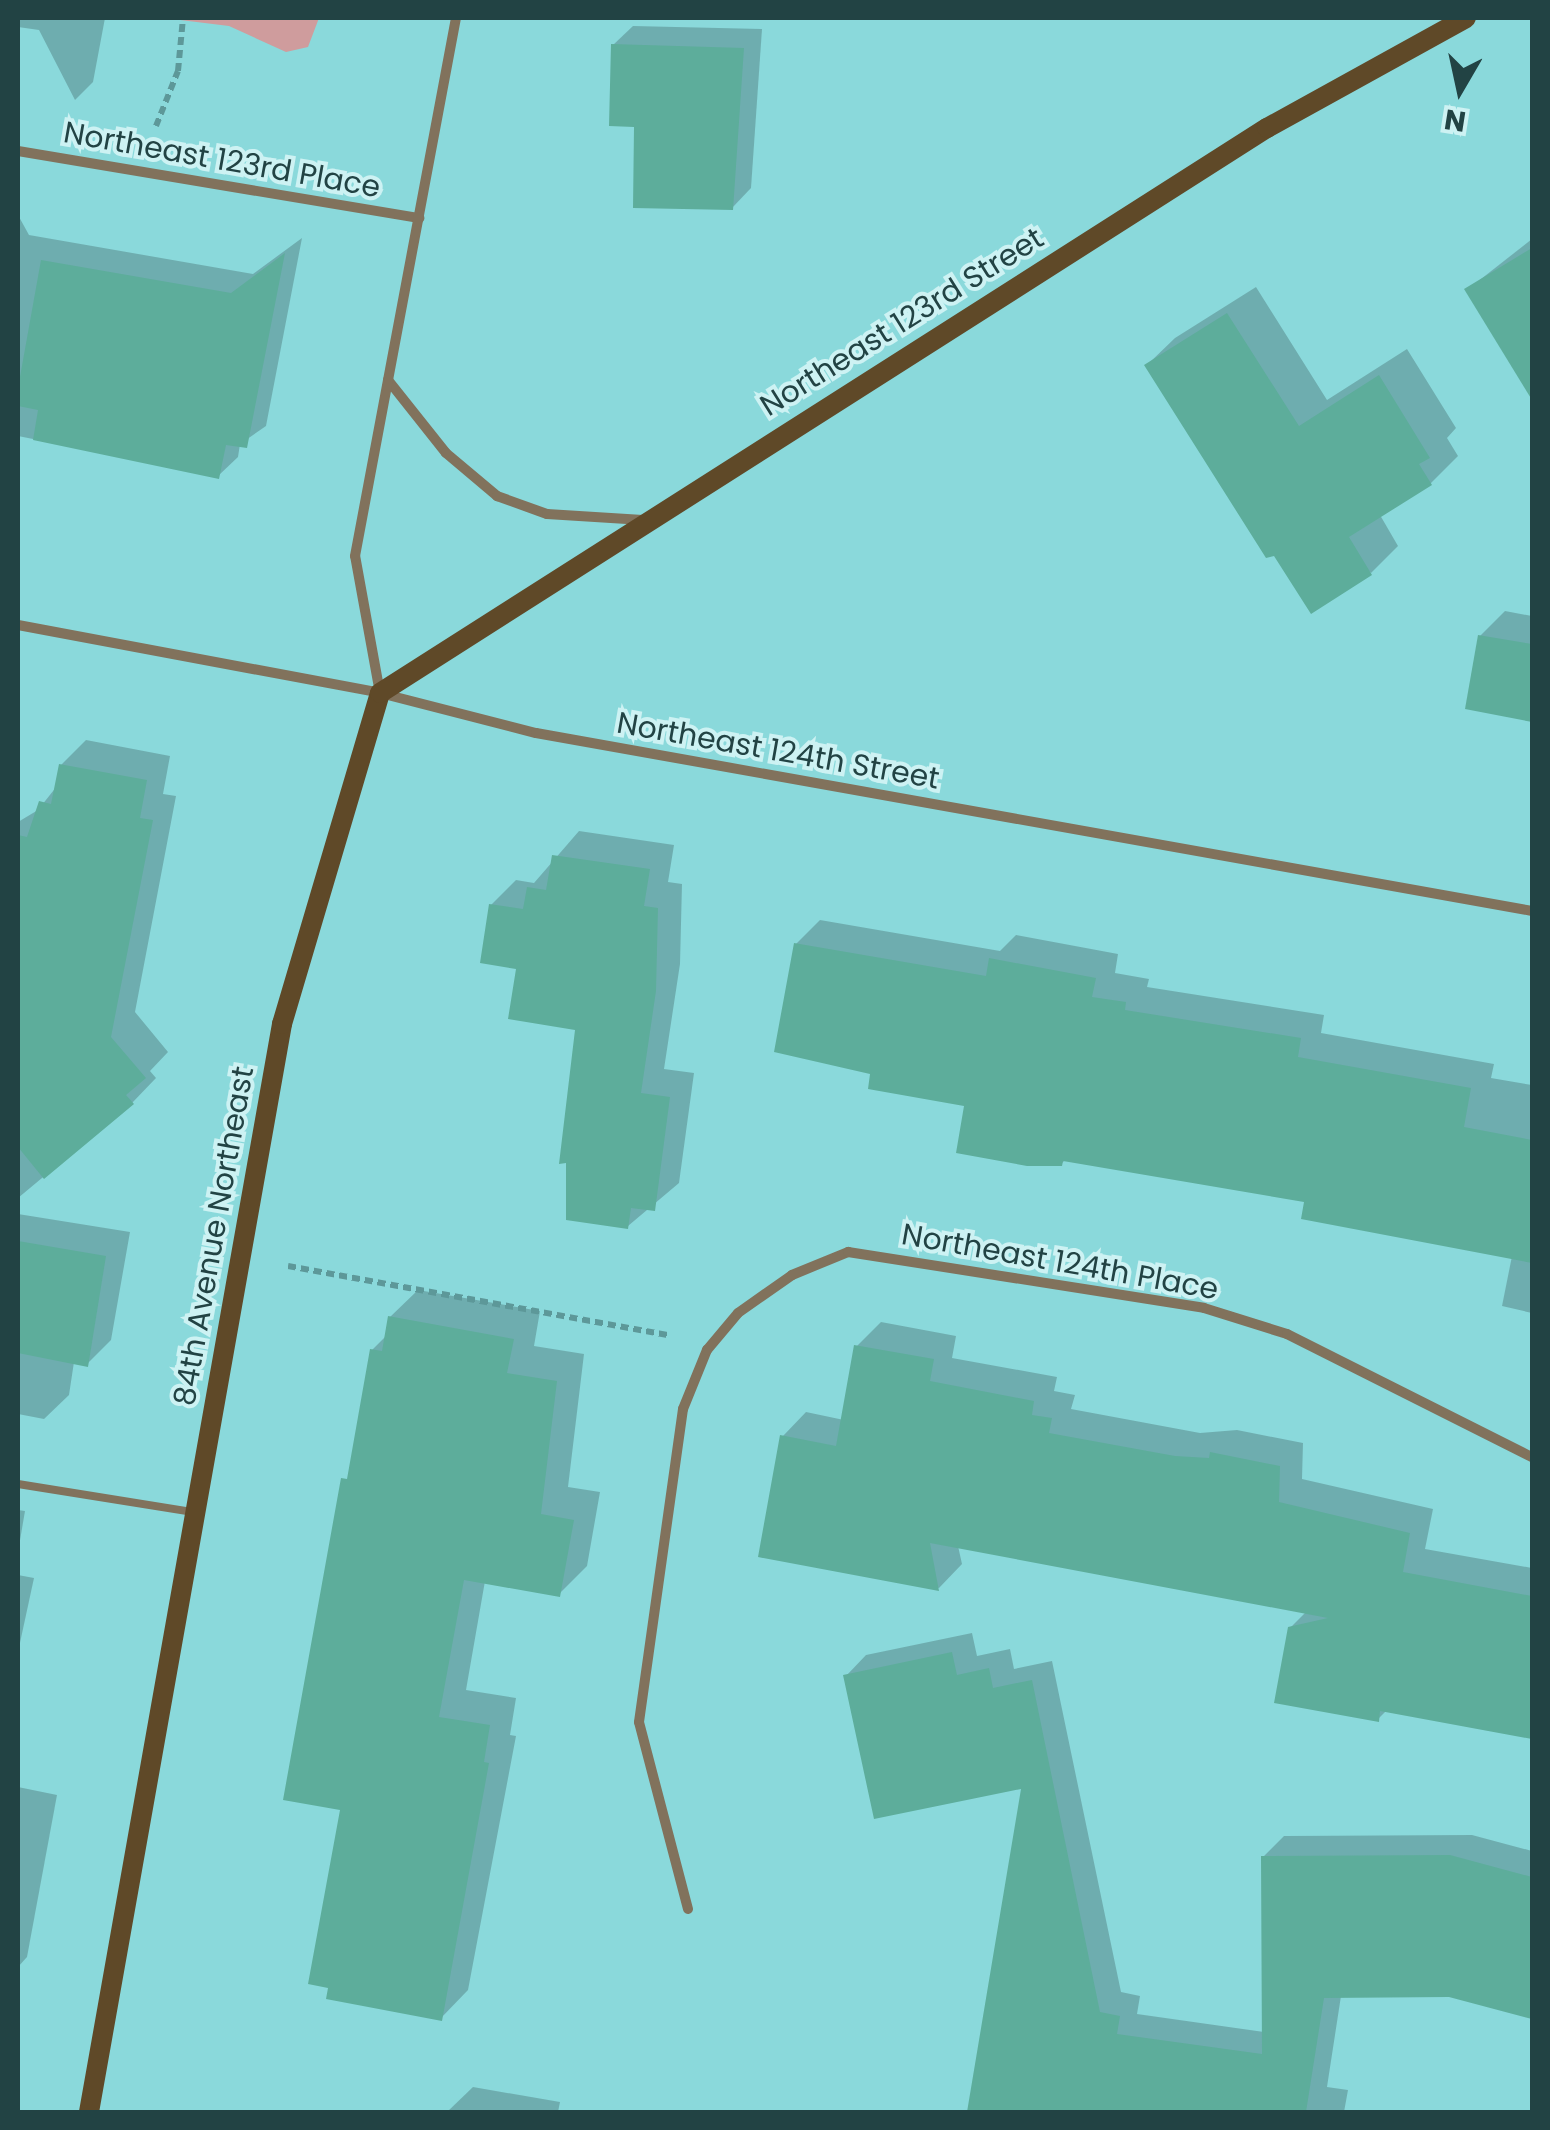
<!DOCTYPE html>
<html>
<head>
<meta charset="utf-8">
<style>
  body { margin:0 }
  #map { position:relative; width:1550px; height:2130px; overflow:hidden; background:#8ad9db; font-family:Poppins,sans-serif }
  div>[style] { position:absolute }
  .green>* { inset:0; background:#cf9c9d }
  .shadow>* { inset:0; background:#0003 }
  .building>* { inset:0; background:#5dad9b }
  .path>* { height:6px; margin-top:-3px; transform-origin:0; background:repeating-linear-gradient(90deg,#5d9899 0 8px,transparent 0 13px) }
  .lane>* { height:8px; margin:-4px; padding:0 4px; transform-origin:4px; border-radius:4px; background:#81725c }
  .street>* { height:10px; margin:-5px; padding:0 5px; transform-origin:5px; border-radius:5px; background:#81725c }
  .secondary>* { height:20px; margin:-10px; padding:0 10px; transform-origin:10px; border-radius:10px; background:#5f4928 }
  span { translate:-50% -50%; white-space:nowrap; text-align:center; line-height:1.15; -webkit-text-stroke:8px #cdf2f3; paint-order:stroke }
  .street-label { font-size:30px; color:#224344 }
  .frame { position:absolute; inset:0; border:20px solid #224344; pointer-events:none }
  .north { position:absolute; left:1410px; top:40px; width:100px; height:100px; -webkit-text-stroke:8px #cdf2f3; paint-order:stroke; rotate:189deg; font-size:28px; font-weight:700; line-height:40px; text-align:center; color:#224344 }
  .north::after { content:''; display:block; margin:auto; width:35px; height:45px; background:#224344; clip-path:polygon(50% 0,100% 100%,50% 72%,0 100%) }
</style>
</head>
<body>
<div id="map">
  <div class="green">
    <i style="clip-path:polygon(164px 18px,319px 18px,308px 47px,286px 52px,229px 26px)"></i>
  </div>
  <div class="shadow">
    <i style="clip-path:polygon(18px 18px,105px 18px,93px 82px,75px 100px,39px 30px,18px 27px)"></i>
    <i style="clip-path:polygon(633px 26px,762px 29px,751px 188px,732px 208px,637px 125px,613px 45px)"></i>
    <i style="clip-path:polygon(18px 215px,29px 235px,253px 274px,302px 238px,266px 426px,240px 444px,238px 457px,218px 476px,18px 436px)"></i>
    <i style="clip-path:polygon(1532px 239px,1532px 344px,1509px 358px,1467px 290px)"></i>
    <i style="clip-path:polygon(1256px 287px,1327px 400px,1407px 349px,1456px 428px,1447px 438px,1458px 456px,1431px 483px,1380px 515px,1398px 546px,1371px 573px,1147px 365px,1175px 338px)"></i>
    <i style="clip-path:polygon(1505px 611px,1532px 616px,1532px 720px,1468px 707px,1480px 636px)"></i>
    <i style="clip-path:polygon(86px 740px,170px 756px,163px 794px,176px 796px,135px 1012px,168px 1052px,150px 1071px,156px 1078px,132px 1103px,18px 1198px,18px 969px,48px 943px,18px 937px,18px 822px,38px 810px,57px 786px,61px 765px)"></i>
    <i style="clip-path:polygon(579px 831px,674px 845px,668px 882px,682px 884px,680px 964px,664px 1069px,694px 1073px,679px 1183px,628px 1226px,578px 1028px,519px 966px,491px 905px,516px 880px,534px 883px)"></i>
    <i style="clip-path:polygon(820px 920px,1000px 951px,1016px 935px,1118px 954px,1115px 973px,1149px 979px,1147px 987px,1324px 1015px,1321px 1033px,1494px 1064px,1491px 1078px,1532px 1085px,1532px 1313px,1502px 1306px,1512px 1256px,1307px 1200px,1066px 1159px,1061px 1164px,967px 1104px,873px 1072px,796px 944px)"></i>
    <i style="clip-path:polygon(18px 1214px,130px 1232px,111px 1340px,87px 1364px,74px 1362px,69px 1395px,44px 1419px,18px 1414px)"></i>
    <i style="clip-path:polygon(418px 1290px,540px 1311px,534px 1346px,584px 1354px,568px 1487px,600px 1492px,587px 1566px,559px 1594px,485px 1581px,466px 1690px,516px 1698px,510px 1735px,516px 1736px,468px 1990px,441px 2018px,343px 1808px,372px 1350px,387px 1335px,390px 1317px)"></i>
    <i style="clip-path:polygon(881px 1322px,956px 1336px,952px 1358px,1057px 1377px,1054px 1391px,1075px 1395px,1071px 1409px,1200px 1433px,1237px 1430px,1303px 1443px,1302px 1479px,1433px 1509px,1425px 1549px,1532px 1568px,1532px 1736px,1387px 1710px,1378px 1719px,1290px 1628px,1306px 1612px,958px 1546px,962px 1564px,939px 1588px,761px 1555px,783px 1436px,806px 1412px,844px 1420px,857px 1346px)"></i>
    <i style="clip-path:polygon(18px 1510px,25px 1511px,18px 1552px)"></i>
    <i style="clip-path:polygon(18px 1575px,34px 1578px,18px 1652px)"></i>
    <i style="clip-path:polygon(972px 1633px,977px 1656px,1010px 1649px,1014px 1669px,1052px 1661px,1121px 1992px,1140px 1996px,1137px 2014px,1264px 2032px,1263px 1857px,1284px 1836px,1472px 1835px,1532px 1851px,1532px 2017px,1449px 1995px,1341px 1996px,1327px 2087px,1348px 2090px,1344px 2112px,992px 2112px,1024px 1786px,846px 1676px,866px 1655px)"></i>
    <i style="clip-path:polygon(18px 1787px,57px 1795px,27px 1957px,18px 1967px)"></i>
    <i style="clip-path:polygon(473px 2087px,560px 2102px,558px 2112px,447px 2112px)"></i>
  </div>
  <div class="building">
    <i style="clip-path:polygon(611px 44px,744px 48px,733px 210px,633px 208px,634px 127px,609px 126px)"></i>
    <i style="clip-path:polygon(1532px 248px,1532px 400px,1464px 289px)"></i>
    <i style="clip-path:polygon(285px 253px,247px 448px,226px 445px,219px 479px,33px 440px,38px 410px,18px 406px,18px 388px,41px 260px,231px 293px)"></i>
    <i style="clip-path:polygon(1227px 313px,1299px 426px,1379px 375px,1430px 458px,1419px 464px,1432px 485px,1349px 537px,1372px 575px,1311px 614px,1274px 556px,1266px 558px,1144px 365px)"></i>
    <i style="clip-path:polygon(1478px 635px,1532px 644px,1532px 722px,1465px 709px)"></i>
    <i style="clip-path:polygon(59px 764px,147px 780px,140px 818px,153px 820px,111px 1037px,146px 1078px,126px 1095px,134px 1104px,44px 1179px,18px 1147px,18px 835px,27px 837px,39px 801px,51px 804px)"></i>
    <i style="clip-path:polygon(552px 855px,650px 869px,644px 906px,658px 908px,656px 991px,641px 1093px,670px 1097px,655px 1211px,631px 1208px,628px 1229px,566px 1220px,566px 1163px,559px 1164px,575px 1030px,508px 1019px,516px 969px,480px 963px,489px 904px,523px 909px,527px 887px,546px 890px)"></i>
    <i style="clip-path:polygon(794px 943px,986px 976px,989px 958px,1096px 978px,1092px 997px,1126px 1002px,1125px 1010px,1301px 1038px,1298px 1057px,1471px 1088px,1464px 1127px,1532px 1140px,1532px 1263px,1301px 1219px,1304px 1202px,1063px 1161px,1062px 1166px,1027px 1166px,956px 1153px,964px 1106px,868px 1089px,870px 1074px,774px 1052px)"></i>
    <i style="clip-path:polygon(18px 1241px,106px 1256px,88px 1367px,18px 1353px)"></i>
    <i style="clip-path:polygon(388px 1316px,514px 1339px,507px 1373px,557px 1381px,541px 1514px,574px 1520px,560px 1597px,464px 1580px,439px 1717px,490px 1725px,484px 1762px,489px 1763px,442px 2021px,326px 1999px,328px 1988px,308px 1984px,340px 1810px,283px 1800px,341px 1478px,347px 1479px,370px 1349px,382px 1351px)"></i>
    <i style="clip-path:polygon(854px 1345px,934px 1359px,930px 1381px,1034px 1401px,1032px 1415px,1052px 1418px,1049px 1433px,1175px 1456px,1209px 1458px,1210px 1452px,1280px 1466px,1279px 1502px,1410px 1533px,1403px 1572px,1532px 1596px,1532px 1739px,1380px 1711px,1379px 1722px,1274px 1703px,1288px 1627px,1328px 1618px,930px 1543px,939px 1591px,758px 1557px,780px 1435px,836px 1446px)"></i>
    <i style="clip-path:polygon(952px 1652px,957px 1675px,989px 1668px,993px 1688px,1032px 1680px,1100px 2012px,1120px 2016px,1117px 2034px,1262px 2054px,1261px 1856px,1450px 1855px,1532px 1877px,1532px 2019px,1449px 1997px,1324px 1998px,1306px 2112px,967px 2112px,1021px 1789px,874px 1819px,843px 1675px)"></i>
  </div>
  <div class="path">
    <i style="left:156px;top:126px;width:59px;rotate:-68.2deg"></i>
    <i style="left:178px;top:71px;width:53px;rotate:-84.6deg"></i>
    <i style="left:288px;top:1266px;width:387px;rotate:10.3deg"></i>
  </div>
  <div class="lane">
    <i style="left:18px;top:1484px;width:176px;rotate:9.1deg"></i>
  </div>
  <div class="street">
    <i style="left:18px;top:151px;width:407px;rotate:9.5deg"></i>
    <i style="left:388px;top:380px;width:93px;rotate:51.5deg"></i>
    <i style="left:446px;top:453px;width:67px;rotate:40.1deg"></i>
    <i style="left:497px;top:496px;width:53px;rotate:19.8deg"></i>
    <i style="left:547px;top:514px;width:96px;rotate:3.6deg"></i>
    <i style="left:18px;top:625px;width:368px;rotate:10.6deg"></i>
    <i style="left:380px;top:693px;width:161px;rotate:14.4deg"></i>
    <i style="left:536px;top:733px;width:1012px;rotate:10.13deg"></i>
    <i style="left:380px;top:693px;width:139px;rotate:-100.3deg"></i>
    <i style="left:355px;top:556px;width:547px;rotate:-79.37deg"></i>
    <i style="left:688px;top:1909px;width:193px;rotate:-104.7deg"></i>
    <i style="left:639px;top:1722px;width:316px;rotate:-82deg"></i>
    <i style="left:683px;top:1409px;width:64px;rotate:-67.9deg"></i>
    <i style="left:707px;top:1350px;width:48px;rotate:-50deg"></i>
    <i style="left:738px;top:1313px;width:66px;rotate:-35.1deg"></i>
    <i style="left:792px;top:1275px;width:61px;rotate:-22.3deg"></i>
    <i style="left:848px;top:1252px;width:360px;rotate:8.9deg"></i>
    <i style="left:1204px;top:1308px;width:87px;rotate:17.4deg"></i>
    <i style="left:1287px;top:1334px;width:274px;rotate:26.7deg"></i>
  </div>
  <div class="secondary">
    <i style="left:89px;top:2112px;width:1105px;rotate:-79.94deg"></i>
    <i style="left:282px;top:1024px;width:345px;rotate:-73.5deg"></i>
    <i style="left:380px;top:693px;width:1052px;rotate:-32.5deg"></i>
    <i style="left:1267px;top:128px;width:227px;rotate:-28.9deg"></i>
  </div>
  <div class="street-label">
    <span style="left:222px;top:160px;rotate:10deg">Northeast 123rd Place</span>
    <span style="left:902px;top:322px;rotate:-32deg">Northeast 123rd Street</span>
    <span style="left:778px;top:751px;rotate:10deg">Northeast 124th Street</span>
    <span style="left:214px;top:1236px;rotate:-80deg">84th Avenue Northeast</span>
    <span style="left:1060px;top:1262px;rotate:10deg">Northeast 124th Place</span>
  </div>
  <div class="frame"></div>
  <div class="north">N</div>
</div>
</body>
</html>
